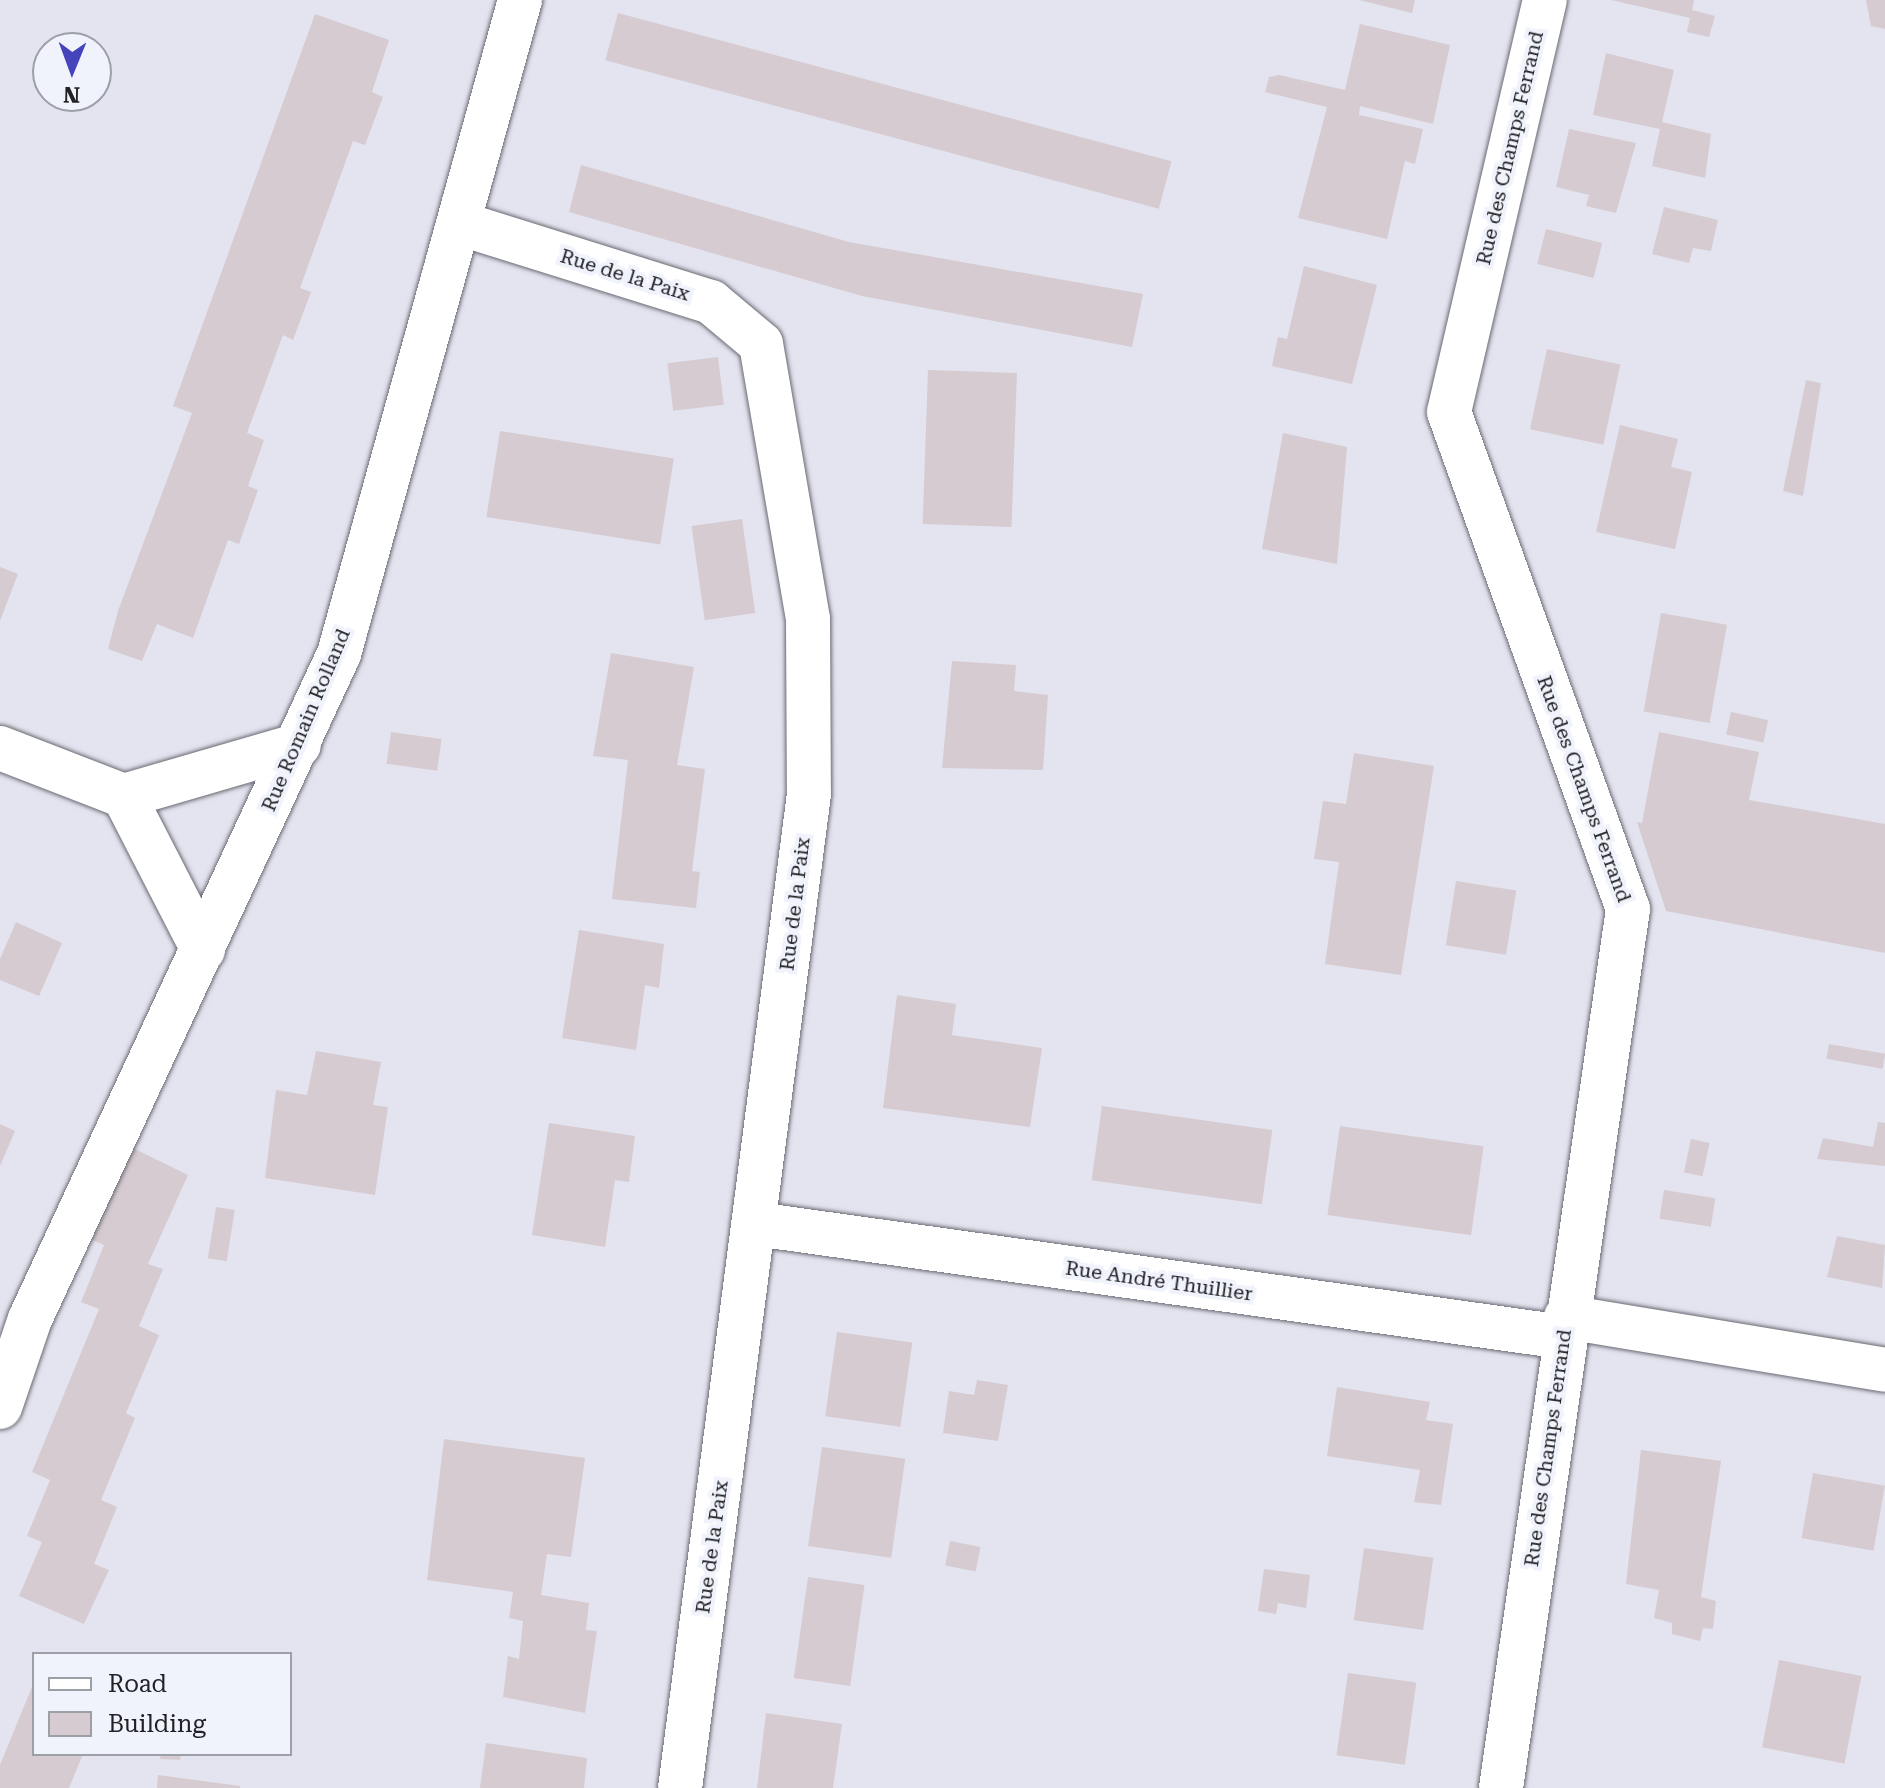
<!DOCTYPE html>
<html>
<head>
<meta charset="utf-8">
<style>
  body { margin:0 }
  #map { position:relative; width:1885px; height:1788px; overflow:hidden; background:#e3e4ef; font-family:"Roboto Serif",serif }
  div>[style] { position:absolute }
  .building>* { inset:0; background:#d6cbd1; transform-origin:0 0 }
  .roads { filter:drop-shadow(0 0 2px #696a73) drop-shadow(0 0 2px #696a73) }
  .minor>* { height:44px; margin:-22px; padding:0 22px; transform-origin:22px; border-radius:22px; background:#fff }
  span { translate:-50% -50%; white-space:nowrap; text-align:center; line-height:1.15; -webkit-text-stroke:8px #f0f2fc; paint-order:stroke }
  .street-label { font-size:20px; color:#212225 }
  .legend { position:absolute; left:32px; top:1652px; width:260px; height:104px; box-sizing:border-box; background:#f0f2fc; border:2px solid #9d9fa6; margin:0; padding:10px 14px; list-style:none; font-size:24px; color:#212225 }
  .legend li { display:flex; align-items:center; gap:16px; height:40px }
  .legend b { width:40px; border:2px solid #9d9fa6 }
  .north { position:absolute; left:32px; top:32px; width:80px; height:80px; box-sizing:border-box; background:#f0f2fc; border:2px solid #9d9fa6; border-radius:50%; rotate:181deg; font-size:22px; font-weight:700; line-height:32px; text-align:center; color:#212225 }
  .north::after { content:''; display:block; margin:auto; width:28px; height:36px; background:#4644ba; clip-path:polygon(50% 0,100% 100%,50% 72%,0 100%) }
</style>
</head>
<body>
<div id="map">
  <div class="building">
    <i style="clip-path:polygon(1359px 0,1415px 0,1412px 13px)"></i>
    <i style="clip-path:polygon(1611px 0,1694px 0,1692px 10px,1715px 16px,1709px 37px,1687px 32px,1690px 18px)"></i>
    <i style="clip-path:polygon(1866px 0,1885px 0,1885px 29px,1871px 26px)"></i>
    <i style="left:618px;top:13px;width:573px;height:49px;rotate:15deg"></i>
    <i style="clip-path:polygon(315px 14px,389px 40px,372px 92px,383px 97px,365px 145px,353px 141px,300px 288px,311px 292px,293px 340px,283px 335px,247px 433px,264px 440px,248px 486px,258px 490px,239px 544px,228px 540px,193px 638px,157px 624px,142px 661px,108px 649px,118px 611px,192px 413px,173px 406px)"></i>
    <i style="clip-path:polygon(1360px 24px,1450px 45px,1433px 124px,1360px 106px,1359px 115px,1423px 129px,1415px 164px,1405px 161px,1387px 239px,1298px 218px,1327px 107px,1265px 92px,1269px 77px,1279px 75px,1345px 90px)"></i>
    <i style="clip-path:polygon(1606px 53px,1674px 70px,1662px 122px,1711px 134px,1705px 178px,1652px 166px,1660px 129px,1593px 115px)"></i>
    <i style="clip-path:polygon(1569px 129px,1636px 143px,1616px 213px,1586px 206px,1589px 195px,1556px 187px)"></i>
    <i style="clip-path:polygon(581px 165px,849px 242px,1143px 294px,1132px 347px,862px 296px,569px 212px)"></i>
    <i style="clip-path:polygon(1664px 207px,1718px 220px,1711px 251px,1693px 248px,1689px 263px,1652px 254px)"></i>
    <i style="left:1546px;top:229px;width:58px;height:36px;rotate:14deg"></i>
    <i style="clip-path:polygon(1304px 266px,1377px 285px,1352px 384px,1272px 366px,1278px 337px,1287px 339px)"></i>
    <i style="left:1547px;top:349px;width:75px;height:82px;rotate:12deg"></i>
    <i style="left:718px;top:357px;width:48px;height:51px;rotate:83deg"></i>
    <i style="left:928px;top:370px;width:89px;height:154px;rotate:2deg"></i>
    <i style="clip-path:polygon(1806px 380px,1821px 383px,1803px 496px,1783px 491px)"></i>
    <i style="clip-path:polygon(1620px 425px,1678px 439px,1671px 467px,1692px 472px,1675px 549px,1596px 532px)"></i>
    <i style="left:500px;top:431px;width:176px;height:87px;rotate:9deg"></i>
    <i style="clip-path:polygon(1283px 433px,1347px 447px,1337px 564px,1262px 549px)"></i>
    <i style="left:742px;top:519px;width:95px;height:51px;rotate:82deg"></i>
    <i style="clip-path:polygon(0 567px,18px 574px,0 621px)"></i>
    <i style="left:1661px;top:613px;width:67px;height:100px;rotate:10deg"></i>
    <i style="clip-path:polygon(611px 653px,694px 667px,677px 765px,705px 769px,692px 871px,700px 872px,696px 908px,612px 899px,628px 760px,593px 756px)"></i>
    <i style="clip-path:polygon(952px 661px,1016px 665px,1014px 691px,1048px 695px,1043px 770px,942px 768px)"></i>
    <i style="left:1731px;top:712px;width:38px;height:23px;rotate:12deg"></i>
    <i style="left:391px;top:732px;width:51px;height:32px;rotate:8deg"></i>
    <i style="clip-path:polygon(1659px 732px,1759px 752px,1749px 800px,1885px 824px,1885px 953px,1666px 911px,1637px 822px,1642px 823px)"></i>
    <i style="clip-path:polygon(1354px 753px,1434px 766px,1401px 975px,1325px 964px,1339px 862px,1314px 859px,1323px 801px,1346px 804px)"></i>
    <i style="left:1456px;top:881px;width:61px;height:65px;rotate:9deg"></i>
    <i style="clip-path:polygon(16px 922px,62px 943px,39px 996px,0 980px,0 959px)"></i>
    <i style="clip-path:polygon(579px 930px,664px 944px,659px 988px,645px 985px,636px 1050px,562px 1038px)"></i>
    <i style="clip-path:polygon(897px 995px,956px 1004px,952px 1035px,1042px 1048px,1030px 1127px,883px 1108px)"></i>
    <i style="left:1829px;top:1044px;width:57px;height:15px;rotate:10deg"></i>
    <i style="clip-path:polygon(316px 1051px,381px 1062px,373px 1105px,388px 1107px,375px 1195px,265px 1178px,276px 1090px,307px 1095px)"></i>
    <i style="left:1102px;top:1106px;width:172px;height:75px;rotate:8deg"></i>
    <i style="clip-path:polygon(1878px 1122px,1885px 1123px,1885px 1166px,1817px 1159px,1823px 1138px,1873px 1147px)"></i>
    <i style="clip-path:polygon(549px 1123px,635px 1136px,629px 1182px,615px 1180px,605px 1247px,532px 1235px)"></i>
    <i style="clip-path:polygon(0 1124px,15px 1131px,0 1166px)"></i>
    <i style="left:1340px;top:1126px;width:145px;height:90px;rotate:8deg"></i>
    <i style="left:1691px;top:1139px;width:19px;height:34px;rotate:12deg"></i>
    <i style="clip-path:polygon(133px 1148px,188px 1175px,148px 1264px,163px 1269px,139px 1326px,159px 1335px,126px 1413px,135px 1418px,101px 1500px,117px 1507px,94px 1564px,109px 1570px,84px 1624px,19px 1596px,42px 1542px,27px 1536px,50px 1480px,32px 1472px,99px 1309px,81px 1302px,104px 1245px,90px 1239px)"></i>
    <i style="left:1664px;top:1190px;width:52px;height:29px;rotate:9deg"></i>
    <i style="left:216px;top:1207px;width:19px;height:52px;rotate:9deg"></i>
    <i style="clip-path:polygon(1837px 1236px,1885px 1245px,1882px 1288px,1827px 1277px)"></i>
    <i style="left:837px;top:1332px;width:76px;height:85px;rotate:8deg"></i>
    <i style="clip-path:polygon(977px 1380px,1008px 1385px,998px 1441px,943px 1433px,949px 1391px,974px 1395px)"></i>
    <i style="clip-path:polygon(1337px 1387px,1430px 1402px,1426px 1420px,1453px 1424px,1441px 1505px,1414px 1502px,1420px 1470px,1327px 1456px)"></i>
    <i style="clip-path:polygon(444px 1439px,585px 1458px,571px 1557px,547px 1554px,541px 1595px,589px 1603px,586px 1630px,597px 1631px,585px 1713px,503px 1697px,508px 1656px,519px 1659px,523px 1621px,509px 1618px,513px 1592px,427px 1580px)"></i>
    <i style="left:822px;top:1447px;width:84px;height:100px;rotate:8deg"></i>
    <i style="clip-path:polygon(1641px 1450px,1721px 1461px,1701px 1597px,1716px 1601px,1713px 1629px,1703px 1628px,1700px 1641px,1672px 1634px,1672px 1623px,1654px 1618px,1659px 1590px,1626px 1584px)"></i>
    <i style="left:1813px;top:1473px;width:73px;height:66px;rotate:10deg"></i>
    <i style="left:950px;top:1541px;width:31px;height:25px;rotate:11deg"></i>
    <i style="left:1364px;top:1548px;width:70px;height:73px;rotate:8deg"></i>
    <i style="clip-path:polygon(1264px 1569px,1310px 1575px,1306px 1608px,1278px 1603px,1276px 1614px,1258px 1611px)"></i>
    <i style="left:808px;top:1577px;width:57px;height:102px;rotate:8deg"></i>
    <i style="left:1779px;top:1660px;width:84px;height:89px;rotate:11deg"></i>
    <i style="left:1348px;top:1673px;width:69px;height:83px;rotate:8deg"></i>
    <i style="clip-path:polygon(34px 1682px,34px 1754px,83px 1754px,69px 1788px,0 1788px,0 1765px)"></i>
    <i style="clip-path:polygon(766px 1713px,842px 1724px,833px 1788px,757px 1788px)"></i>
    <i style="clip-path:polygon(486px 1743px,587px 1758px,584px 1788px,480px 1788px)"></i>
    <i style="clip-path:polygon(161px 1754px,181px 1754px,180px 1760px,160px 1759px)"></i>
    <i style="clip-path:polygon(158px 1775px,240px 1786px,240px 1788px,157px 1788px)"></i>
  </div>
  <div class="roads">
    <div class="minor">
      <i style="left:462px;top:224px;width:261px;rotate:17.4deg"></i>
      <i style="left:711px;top:302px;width:65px;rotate:40deg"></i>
      <i style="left:761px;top:344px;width:279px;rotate:80.3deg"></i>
      <i style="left:808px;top:619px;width:175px;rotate:89.7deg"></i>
      <i style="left:809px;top:794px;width:1002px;rotate:97.39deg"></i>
      <i style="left:0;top:748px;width:133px;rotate:21.2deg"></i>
      <i style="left:124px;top:796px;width:182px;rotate:-16.2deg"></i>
      <i style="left:124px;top:796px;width:173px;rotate:62.8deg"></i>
      <i style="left:756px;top:1224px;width:815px;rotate:7.97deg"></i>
      <i style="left:1566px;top:1317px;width:323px;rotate:9.4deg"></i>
      <i style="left:0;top:1407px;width:93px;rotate:-71.2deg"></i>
      <i style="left:30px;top:1319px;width:733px;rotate:-65.08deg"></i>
      <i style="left:339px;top:654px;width:679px;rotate:-74.53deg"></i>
      <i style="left:1501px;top:1788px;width:888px;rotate:-81.78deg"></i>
      <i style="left:1628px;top:909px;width:528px;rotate:-109.81deg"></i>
      <i style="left:1449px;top:412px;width:423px;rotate:-76.9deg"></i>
    </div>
  </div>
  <div class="street-label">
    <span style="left:1510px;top:148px;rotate:-77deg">Rue des Champs Ferrand</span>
    <span style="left:625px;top:275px;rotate:17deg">Rue de la Paix</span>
    <span style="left:306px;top:720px;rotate:-67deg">Rue Romain Rolland</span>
    <span style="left:1584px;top:789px;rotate:70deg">Rue des Champs Ferrand</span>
    <span style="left:795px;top:904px;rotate:-83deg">Rue de la Paix</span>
    <span style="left:1159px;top:1281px;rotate:8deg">Rue André Thuillier</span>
    <span style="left:1548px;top:1448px;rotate:-82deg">Rue des Champs Ferrand</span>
    <span style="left:712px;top:1547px;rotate:-82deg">Rue de la Paix</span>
  </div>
  <ul class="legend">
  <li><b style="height:10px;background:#fff"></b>Road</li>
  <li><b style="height:22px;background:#d6cbd1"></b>Building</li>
  </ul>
  <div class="north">N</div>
</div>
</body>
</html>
